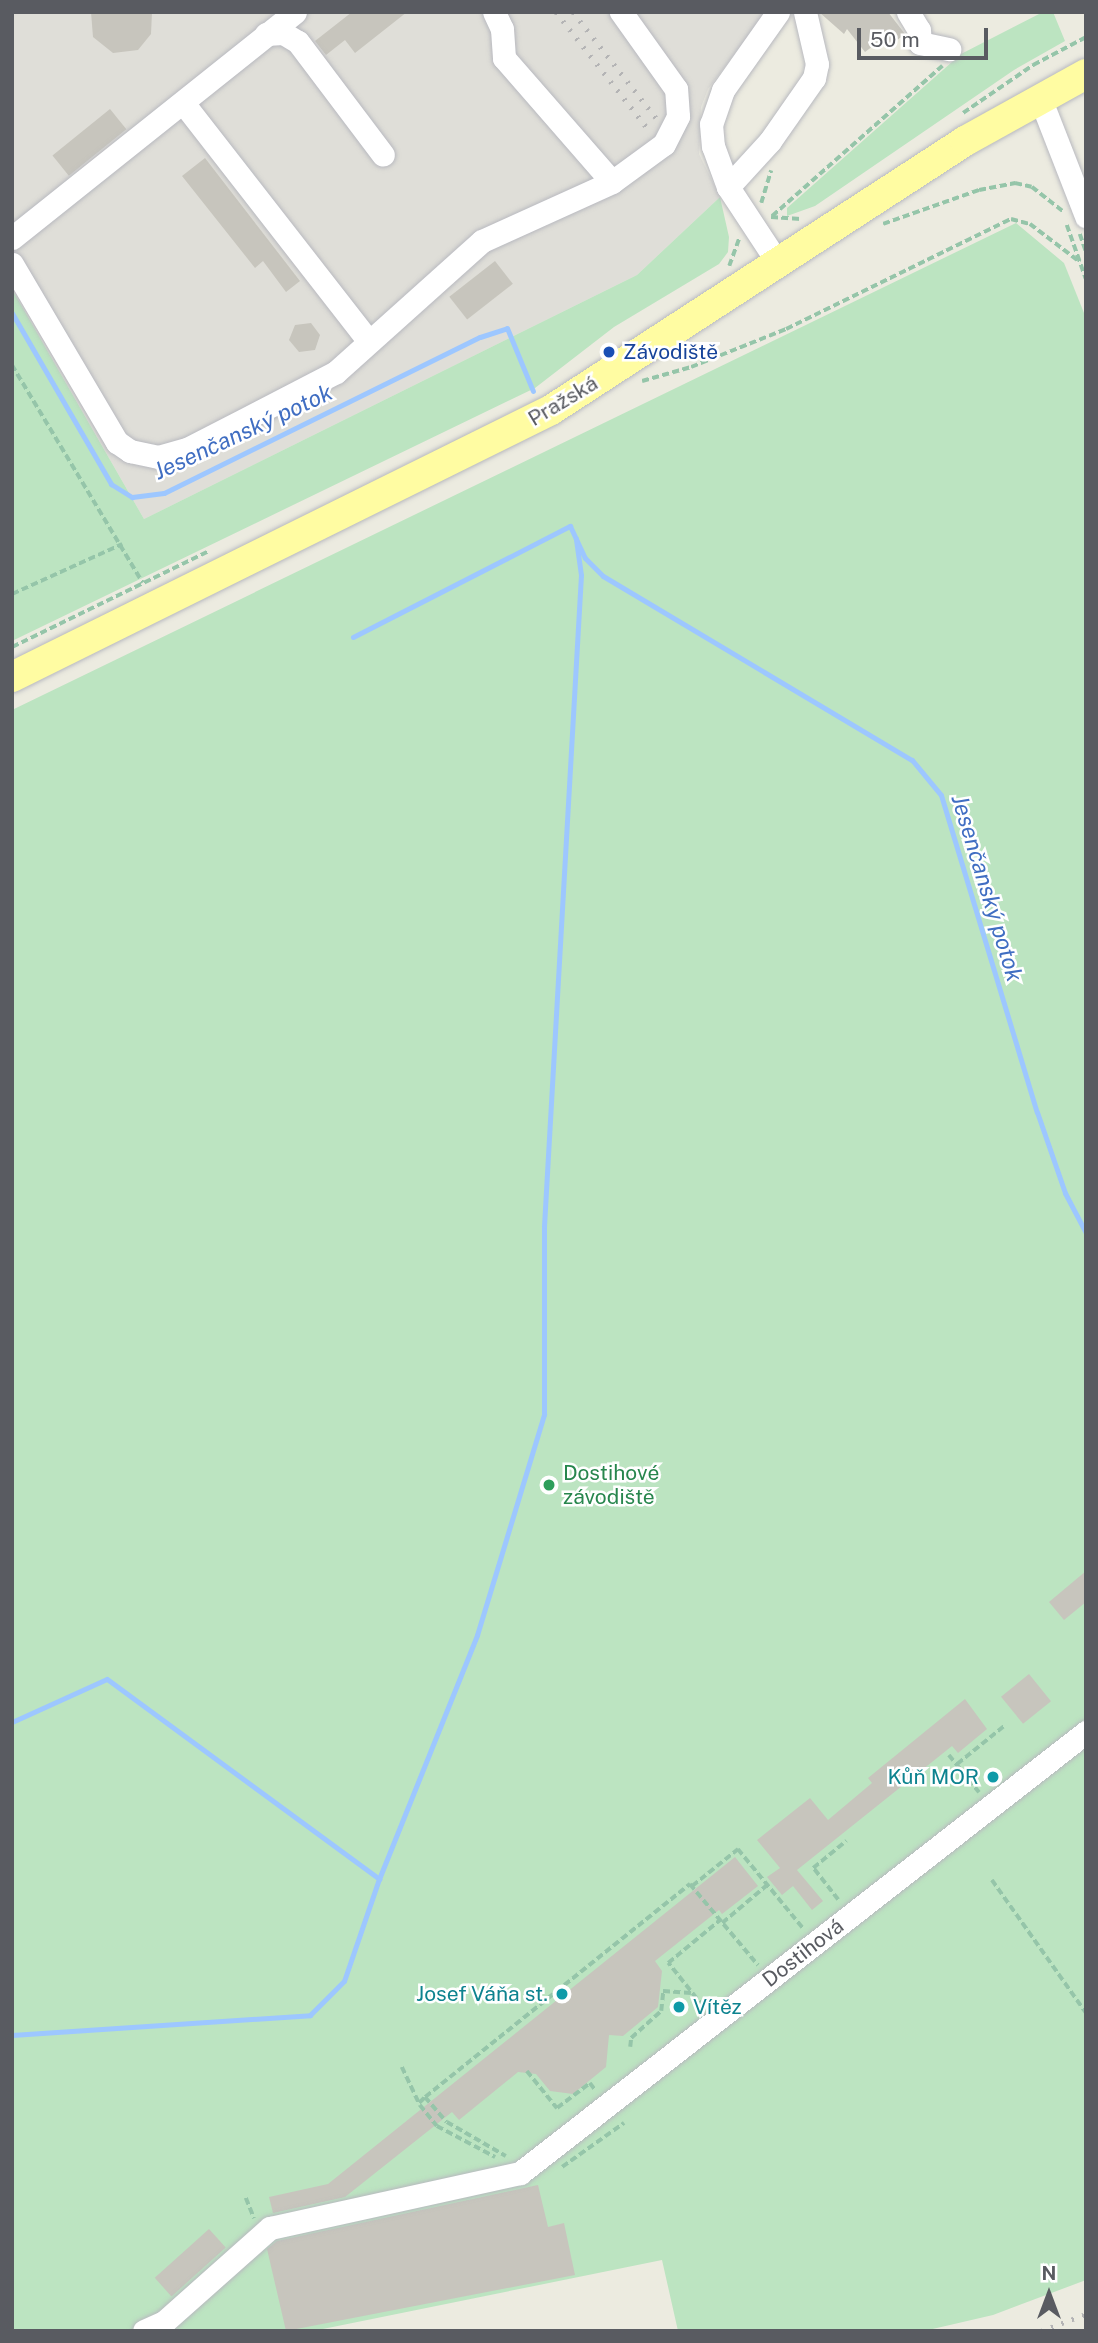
<!DOCTYPE html>
<html>
<head>
<meta charset="utf-8">
<style>
  body { margin:0 }
  #map { position:relative; width:1098px; height:2343px; overflow:hidden; background:#ecebe0; font-family:"Public Sans",sans-serif }
  div>[style] { position:absolute }
  .industrial>* { inset:0; background:#dfded8 }
  .green>* { inset:0; background:#bce4c1 }
  .stream>* { height:5px; margin:-2.5px; padding:0 2.5px; transform-origin:2.5px; border-radius:2.5px; background:#9dc7ff }
  .building>* { inset:0; background:#c7c5bd; transform-origin:0 0 }
  .path>* { height:3.5px; margin-top:-1.75px; transform-origin:0; background:repeating-linear-gradient(90deg,#95c5a9 0 7px,transparent 0 10.5px) }
  .roads { filter:drop-shadow(0 0 2px #b8b9bf) drop-shadow(0 0 2px #b8b9bf) }
  .minor>* { height:23px; margin:-11.5px; padding:0 11.5px; transform-origin:11.5px; border-radius:11.5px; background:#fff }
  .major>* { height:30px; margin:-15px; padding:0 15px; transform-origin:15px; border-radius:15px; background:#fffca2 }
  .rail>* { height:5px; margin-top:-2.5px; transform-origin:0; background:repeating-linear-gradient(90deg,#b4b4b5 0 2px,transparent 0 11px) }
  .dots>* { width:19px; height:19px; translate:-50% -50%; box-sizing:border-box; border:4px solid #fff; border-radius:50% }
  span { translate:-50% -50%; white-space:nowrap; text-align:center; line-height:1.15; -webkit-text-stroke:5px #fff; paint-order:stroke }
  .transit-label { font-size:21px; color:#164399 }
  .left { translate:0 -50%; text-align:left }
  .street-label { font-size:21px; color:#595b61 }
  .leisure-label { font-size:21px; color:#27864d }
  .culture-label { font-size:21px; color:#0d838f }
  .right { translate:-100% -50%; text-align:right }
  .water-label { font-size:23px; color:#406ec2; font-style:italic }
  .frame { position:absolute; inset:0; border:14px solid #595b61; pointer-events:none }
  .north { position:absolute; left:1014px; top:2259px; width:70px; height:70px; -webkit-text-stroke:5px #fff; paint-order:stroke; rotate:0deg; font-size:19px; font-weight:700; line-height:28px; text-align:center; color:#595b61 }
  .north::after { content:''; display:block; margin:auto; width:24px; height:32px; background:#595b61; clip-path:polygon(50% 0,100% 100%,50% 72%,0 100%) }
  .scale { position:absolute; left:857px; top:28px; width:131px; height:32px; box-sizing:border-box; border:4px solid #595b61; border-top:0; padding-left:9px; font-size:21px; line-height:24px; white-space:nowrap; color:#595b61; -webkit-text-stroke:5px #fff; paint-order:stroke }
</style>
</head>
<body>
<div id="map">
  <div class="industrial">
    <i style="clip-path:polygon(12px 12px,766px 12px,708px 89px,701px 107px,699px 154px,720px 197px,637px 275px,144px 519px,12px 289px)"></i>
  </div>
  <div class="green">
    <i style="clip-path:polygon(1043px 12px,1053px 12px,1065px 41px,1014px 70px,815px 206px,787px 216px,787px 208px,961px 54px)"></i>
    <i style="clip-path:polygon(720px 197px,729px 237px,728px 252px,719px 264px,614px 327px,535px 388px,12px 641px,12px 289px,144px 519px,637px 275px)"></i>
    <i style="clip-path:polygon(1016px 223px,1064px 263px,1086px 318px,1086px 2280px,993px 2315px,924px 2331px,678px 2331px,662px 2260px,313px 2331px,12px 2331px,12px 710px)"></i>
  </div>
  <div class="stream">
    <i style="left:12px;top:313px;width:198px;rotate:59.9deg"></i>
    <i style="left:111px;top:484px;width:25px;rotate:32deg"></i>
    <i style="left:132px;top:497px;width:32px;rotate:-7deg"></i>
    <i style="left:164px;top:493px;width:352px;rotate:-26.3deg"></i>
    <i style="left:480px;top:337px;width:28px;rotate:-18deg"></i>
    <i style="left:507px;top:328px;width:68px;rotate:67.6deg"></i>
    <i style="left:353px;top:637px;width:244px;rotate:-27.1deg"></i>
    <i style="left:570px;top:526px;width:35px;rotate:65deg"></i>
    <i style="left:585px;top:558px;width:25px;rotate:45deg"></i>
    <i style="left:603px;top:576px;width:360px;rotate:30.8deg"></i>
    <i style="left:912px;top:760px;width:45px;rotate:50.4deg"></i>
    <i style="left:941px;top:795px;width:331px;rotate:73.2deg"></i>
    <i style="left:1037px;top:1112px;width:86px;rotate:70.9deg"></i>
    <i style="left:1065px;top:1193px;width:45px;rotate:62.3deg"></i>
    <i style="left:12px;top:1722px;width:104px;rotate:-24.4deg"></i>
    <i style="left:107px;top:1679px;width:338px;rotate:36.3deg"></i>
    <i style="left:12px;top:2035px;width:299px;rotate:-3.8deg"></i>
    <i style="left:310px;top:2015px;width:48px;rotate:-45deg"></i>
    <i style="left:344px;top:1981px;width:108px;rotate:-71.1deg"></i>
    <i style="left:379px;top:1879px;width:263px;rotate:-68.1deg"></i>
    <i style="left:477px;top:1635px;width:231px;rotate:-73.1deg"></i>
    <i style="left:544px;top:1414px;width:188px;rotate:-90deg"></i>
    <i style="left:544px;top:1226px;width:652px;rotate:-86.75deg"></i>
    <i style="left:581px;top:575px;width:37px;rotate:-98deg"></i>
  </div>
  <div class="building">
    <i style="clip-path:polygon(91px 12px,152px 12px,151px 34px,138px 50px,113px 53px,93px 37px)"></i>
    <i style="clip-path:polygon(352px 12px,407px 12px,355px 53px,345px 40px,326px 55px,315px 41px)"></i>
    <i style="clip-path:polygon(819px 12px,888px 12px,905px 34px,887px 48px,881px 40px,865px 52px,847px 29px,844px 34px)"></i>
    <i style="left:110px;top:109px;width:26px;height:74px;rotate:51deg"></i>
    <i style="clip-path:polygon(205px 158px,300px 281px,286px 292px,263px 261px,255px 268px,182px 176px)"></i>
    <i style="left:495px;top:261px;width:29px;height:58px;rotate:52deg"></i>
    <i style="clip-path:polygon(311px 323px,320px 335px,315px 350px,299px 352px,289px 340px,295px 325px)"></i>
    <i style="clip-path:polygon(1086px 1571px,1086px 1602px,1064px 1620px,1049px 1602px)"></i>
    <i style="left:1029px;top:1674px;width:35px;height:36px;rotate:51deg"></i>
    <i style="clip-path:polygon(965px 1699px,987px 1729px,958px 1753px,952px 1746px,797px 1870px,823px 1901px,812px 1910px,793px 1886px,782px 1895px,767px 1877px,780px 1868px,757px 1840px,810px 1798px,828px 1820px,872px 1783px,868px 1778px)"></i>
    <i style="clip-path:polygon(735px 1857px,758px 1886px,722px 1914px,719px 1910px,655px 1961px,662px 1971px,658px 2007px,623px 2036px,609px 2035px,606px 2067px,573px 2094px,550px 2091px,536px 2074px,518px 2072px,459px 2120px,452px 2112px,345px 2197px,273px 2213px,269px 2197px,328px 2184px)"></i>
    <i style="clip-path:polygon(538px 2185px,548px 2227px,564px 2223px,575px 2275px,286px 2331px,267px 2249px,277px 2241px)"></i>
    <i style="left:209px;top:2229px;width:25px;height:73px;rotate:48deg"></i>
  </div>
  <div class="path">
    <i style="left:963px;top:113px;width:85px;rotate:-34.4deg"></i>
    <i style="left:1033px;top:65px;width:60px;rotate:-27.8deg"></i>
    <i style="left:761px;top:203px;width:34px;rotate:-73deg"></i>
    <i style="left:772px;top:216px;width:227px;rotate:-41.4deg"></i>
    <i style="left:771px;top:217px;width:30px;rotate:4deg"></i>
    <i style="left:883px;top:224px;width:102px;rotate:-19.5deg"></i>
    <i style="left:979px;top:190px;width:37px;rotate:-11deg"></i>
    <i style="left:1015px;top:183px;width:17px;rotate:13deg"></i>
    <i style="left:1032px;top:187px;width:39px;rotate:38deg"></i>
    <i style="left:1067px;top:225px;width:57px;rotate:70.6deg"></i>
    <i style="left:1080px;top:234px;width:18px;rotate:71deg"></i>
    <i style="left:729px;top:266px;width:30px;rotate:-70deg"></i>
    <i style="left:12px;top:365px;width:254px;rotate:59deg"></i>
    <i style="left:642px;top:381px;width:51px;rotate:-15.9deg"></i>
    <i style="left:691px;top:367px;width:102px;rotate:-21.8deg"></i>
    <i style="left:786px;top:329px;width:250px;rotate:-26.1deg"></i>
    <i style="left:1011px;top:219px;width:20px;rotate:15deg"></i>
    <i style="left:1030px;top:224px;width:63px;rotate:37.2deg"></i>
    <i style="left:12px;top:594px;width:121px;rotate:-24.4deg"></i>
    <i style="left:12px;top:647px;width:219px;rotate:-26deg"></i>
    <i style="left:949px;top:1755px;width:48px;rotate:51deg"></i>
    <i style="left:957px;top:1764px;width:60px;rotate:-39deg"></i>
    <i style="left:992px;top:1880px;width:163px;rotate:54.7deg"></i>
    <i style="left:692px;top:1886px;width:59px;rotate:-38.8deg"></i>
    <i style="left:738px;top:1849px;width:102px;rotate:50.6deg"></i>
    <i style="left:838px;top:1900px;width:41px;rotate:-128deg"></i>
    <i style="left:813px;top:1868px;width:43px;rotate:-39.3deg"></i>
    <i style="left:722px;top:1923px;width:59px;rotate:-40.2deg"></i>
    <i style="left:703px;top:2007px;width:56px;rotate:-128.5deg"></i>
    <i style="left:668px;top:1963px;width:67px;rotate:-39.6deg"></i>
    <i style="left:630px;top:2047px;width:9px;rotate:-84deg"></i>
    <i style="left:631px;top:2038px;width:40px;rotate:-42deg"></i>
    <i style="left:661px;top:2011px;width:20px;rotate:-84deg"></i>
    <i style="left:663px;top:1991px;width:28px;rotate:4deg"></i>
    <i style="left:402px;top:2067px;width:42px;rotate:64.7deg"></i>
    <i style="left:420px;top:2105px;width:27px;rotate:51deg"></i>
    <i style="left:437px;top:2126px;width:66px;rotate:28.1deg"></i>
    <i style="left:527px;top:2071px;width:48px;rotate:51deg"></i>
    <i style="left:557px;top:2108px;width:41px;rotate:-37.1deg"></i>
    <i style="left:590px;top:2083px;width:10px;rotate:53deg"></i>
    <i style="left:425px;top:2097px;width:340px;rotate:-38.8deg"></i>
    <i style="left:690px;top:1884px;width:106px;rotate:50deg"></i>
    <i style="left:419px;top:2103px;width:8px;rotate:-45deg"></i>
    <i style="left:425px;top:2097px;width:33px;rotate:49deg"></i>
    <i style="left:447px;top:2122px;width:68px;rotate:30deg"></i>
    <i style="left:562px;top:2167px;width:76px;rotate:-35.4deg"></i>
    <i style="left:246px;top:2198px;width:22px;rotate:68deg"></i>
  </div>
  <div class="roads">
    <div class="minor">
      <i style="left:494px;top:12px;width:19px;rotate:65deg"></i>
      <i style="left:502px;top:29px;width:29px;rotate:86deg"></i>
      <i style="left:504px;top:58px;width:164px;rotate:48.9deg"></i>
      <i style="left:778px;top:12px;width:95px;rotate:125.2deg"></i>
      <i style="left:723px;top:90px;width:36px;rotate:109deg"></i>
      <i style="left:711px;top:124px;width:22px;rotate:85deg"></i>
      <i style="left:713px;top:146px;width:44px;rotate:69.9deg"></i>
      <i style="left:728px;top:187px;width:91px;rotate:56.7deg"></i>
      <i style="left:908px;top:12px;width:21px;rotate:59deg"></i>
      <i style="left:919px;top:30px;width:13px;rotate:86deg"></i>
      <i style="left:920px;top:43px;width:30px;rotate:12deg"></i>
      <i style="left:266px;top:34px;width:17px;rotate:-3deg"></i>
      <i style="left:283px;top:33px;width:17px;rotate:31deg"></i>
      <i style="left:298px;top:42px;width:141px;rotate:53deg"></i>
      <i style="left:1040px;top:98px;width:127px;rotate:68.7deg"></i>
      <i style="left:184px;top:104px;width:301px;rotate:52.1deg"></i>
      <i style="left:728px;top:187px;width:62px;rotate:-47.6deg"></i>
      <i style="left:770px;top:141px;width:77px;rotate:-55.1deg"></i>
      <i style="left:814px;top:78px;width:14px;rotate:-78deg"></i>
      <i style="left:817px;top:64px;width:53px;rotate:-103deg"></i>
      <i style="left:12px;top:238px;width:362px;rotate:-38.6deg"></i>
      <i style="left:12px;top:264px;width:207px;rotate:59.5deg"></i>
      <i style="left:117px;top:442px;width:16px;rotate:35deg"></i>
      <i style="left:130px;top:451px;width:29px;rotate:12deg"></i>
      <i style="left:158px;top:457px;width:32px;rotate:-16deg"></i>
      <i style="left:189px;top:448px;width:165px;rotate:-27.3deg"></i>
      <i style="left:336px;top:372px;width:196px;rotate:-41.9deg"></i>
      <i style="left:482px;top:241px;width:143px;rotate:-24.4deg"></i>
      <i style="left:612px;top:182px;width:64px;rotate:-36.2deg"></i>
      <i style="left:664px;top:144px;width:31px;rotate:-63deg"></i>
      <i style="left:678px;top:116px;width:27px;rotate:-94deg"></i>
      <i style="left:676px;top:89px;width:95px;rotate:-125.5deg"></i>
      <i style="left:144px;top:2331px;width:22px;rotate:-24deg"></i>
      <i style="left:164px;top:2322px;width:142px;rotate:-41.6deg"></i>
      <i style="left:270px;top:2228px;width:256px;rotate:-12.4deg"></i>
      <i style="left:520px;top:2173px;width:718px;rotate:-37.92deg"></i>
    </div>
    <div class="major">
      <i style="left:12px;top:677px;width:602px;rotate:-26.35deg"></i>
      <i style="left:551px;top:410px;width:494px;rotate:-33deg"></i>
      <i style="left:965px;top:141px;width:138px;rotate:-29deg"></i>
    </div>
  </div>
  <div class="rail">
    <i style="left:556px;top:12px;width:149px;rotate:51.8deg"></i>
    <i style="left:573px;top:12px;width:136px;rotate:51.9deg"></i>
    <i style="left:1041px;top:2331px;width:48px;rotate:-20.7deg"></i>
  </div>
  <div class="dots">
    <i style="left:609px;top:352px;background:#1a4fb4"></i>
    <i style="left:549px;top:1485px;background:#2e9e5b"></i>
    <i style="left:993px;top:1777px;background:#0f9aa8"></i>
    <i style="left:562px;top:1994px;background:#0f9aa8"></i>
    <i style="left:679px;top:2007px;background:#0f9aa8"></i>
  </div>
  <div class="transit-label">
    <span class="left" style="left:623px;top:352px">Závodiště</span>
  </div>
  <div class="street-label">
    <span style="left:563px;top:401px;rotate:-31deg">Pražská</span>
    <span style="left:803px;top:1953px;rotate:-38deg">Dostihová</span>
  </div>
  <div class="leisure-label">
    <span class="left" style="left:563px;top:1485px">Dostihové<br>závodiště</span>
  </div>
  <div class="culture-label">
    <span class="right" style="left:979px;top:1777px">Kůň MOR</span>
    <span class="right" style="left:548px;top:1994px">Josef Váňa st.</span>
    <span class="left" style="left:693px;top:2007px">Vítěz</span>
  </div>
  <div class="water-label">
    <span style="left:243px;top:432px;rotate:-25deg">Jesenčanský potok</span>
    <span style="left:987px;top:888px;rotate:73deg">Jesenčanský potok</span>
  </div>
  <div class="frame"></div>
  <div class="north">N</div>
  <div class="scale">50 m</div>
</div>
</body>
</html>
